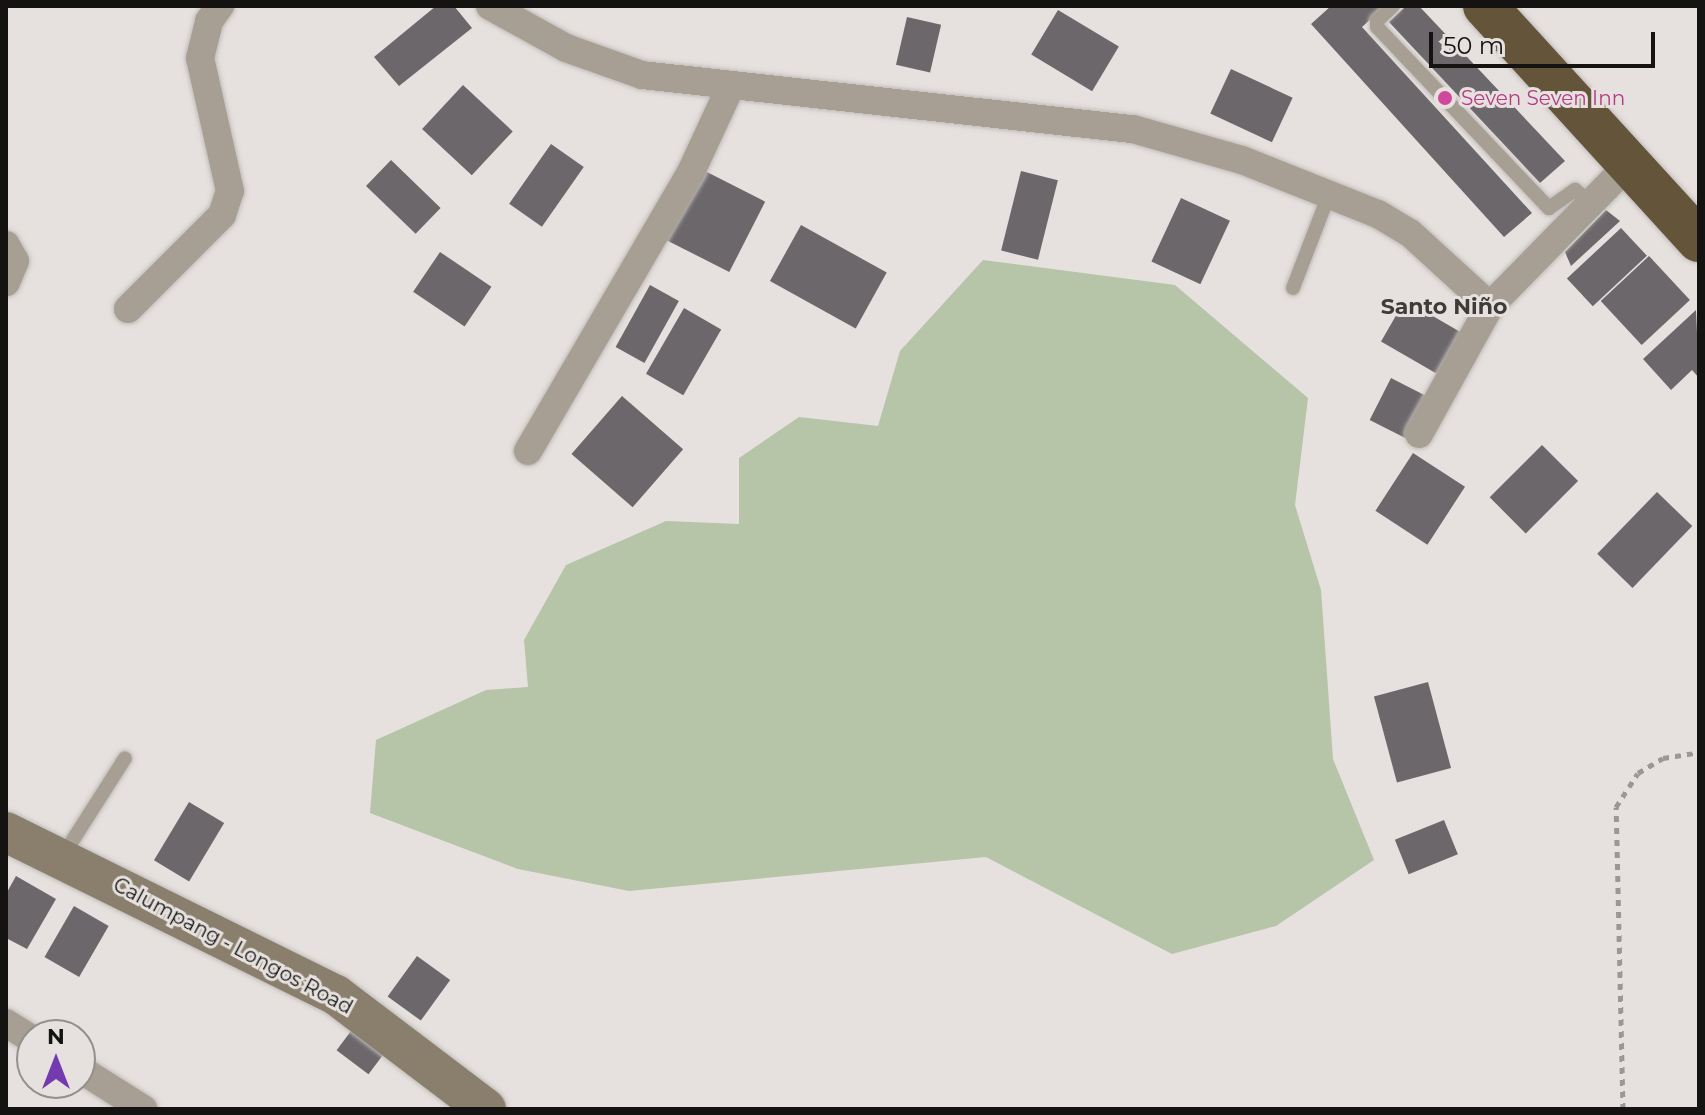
<!DOCTYPE html>
<html>
<head>
<meta charset="utf-8">
<style>
  body { margin:0 }
  #map { position:relative; width:1705px; height:1115px; overflow:hidden; background:#e6e1de; font-family:Montserrat,sans-serif }
  div>[style] { position:absolute }
  .green>* { inset:0; background:#b6c4a7 }
  .building>* { inset:0; background:#6b676b; transform-origin:0 0 }
  .path>* { height:5px; margin-top:-2.5px; transform-origin:0; background:repeating-linear-gradient(90deg,#9b9795 0 6px,transparent 0 12px) }
  .roads { filter:drop-shadow(0 0 2px #c0bcb9) drop-shadow(0 0 2px #c0bcb9) }
  .lane>* { height:14px; margin:-7px; padding:0 7px; transform-origin:7px; border-radius:7px; background:#a79f93 }
  .street>* { height:28px; margin:-14px; padding:0 14px; transform-origin:14px; border-radius:14px; background:#a79f93 }
  .secondary>* { height:40px; margin:-20px; padding:0 20px; transform-origin:20px; border-radius:20px; background:#8a7e6c }
  .highway>* { height:44px; margin:-22px; padding:0 22px; transform-origin:22px; border-radius:22px; background:#64543a }
  .dots>* { width:22px; height:22px; translate:-50% -50%; box-sizing:border-box; border:4px solid #e6e1de; border-radius:50% }
  span { translate:-50% -50%; white-space:nowrap; text-align:center; line-height:1.15; -webkit-text-stroke:6px #e6e1de; paint-order:stroke }
  .hotel-label { font-size:20px; color:#b23c85 }
  .left { translate:0 -50%; text-align:left }
  .street-label { font-size:20px; color:#141312 }
  .neighbourhood-label { font-size:22px; color:#3f3b39; font-weight:700 }
  .frame { position:absolute; inset:0; border:8px solid #141312; pointer-events:none }
  .north { position:absolute; left:16px; top:1019px; width:80px; height:80px; box-sizing:border-box; background:#e6e1de; border:2px solid #928f8c; border-radius:50%; rotate:0deg; font-size:22px; font-weight:700; line-height:32px; text-align:center; color:#141312 }
  .north::after { content:''; display:block; margin:auto; width:28px; height:36px; background:#743ab0; clip-path:polygon(50% 0,100% 100%,50% 72%,0 100%) }
  .scale { position:absolute; left:1429px; top:32px; width:226px; height:36px; box-sizing:border-box; border:4px solid #141312; border-top:0; padding-left:10px; font-size:24px; line-height:28px; white-space:nowrap; color:#141312; -webkit-text-stroke:6px #e6e1de; paint-order:stroke }
</style>
</head>
<body>
<div id="map">
  <div class="green">
    <i style="clip-path:polygon(983px 260px,1175px 285px,1308px 398px,1295px 505px,1321px 590px,1333px 759px,1374px 860px,1276px 926px,1172px 954px,986px 857px,629px 891px,518px 869px,370px 813px,376px 740px,486px 690px,528px 687px,524px 640px,566px 565px,666px 521px,739px 524px,739px 458px,799px 417px,878px 426px,900px 351px)"></i>
  </div>
  <div class="building">
    <i style="clip-path:polygon(436px 6px,454px 6px,472px 28px,399px 86px,374px 57px)"></i>
    <i style="clip-path:polygon(1331px 6px,1385px 6px,1362px 27px,1532px 213px,1504px 237px,1311px 24px)"></i>
    <i style="clip-path:polygon(1406px 6px,1419px 6px,1565px 161px,1540px 183px,1389px 22px)"></i>
    <i style="left:1058px;top:10px;width:71px;height:52px;rotate:31deg"></i>
    <i style="left:907px;top:17px;width:35px;height:49px;rotate:13deg"></i>
    <i style="left:1231px;top:69px;width:68px;height:49px;rotate:25deg"></i>
    <i style="left:463px;top:85px;width:68px;height:60px;rotate:43deg"></i>
    <i style="left:551px;top:144px;width:40px;height:73px;rotate:35deg"></i>
    <i style="left:391px;top:160px;width:69px;height:36px;rotate:44deg"></i>
    <i style="left:701px;top:169px;width:72px;height:79px;rotate:27deg"></i>
    <i style="left:1021px;top:171px;width:38px;height:82px;rotate:14deg"></i>
    <i style="left:1181px;top:198px;width:54px;height:70px;rotate:25deg"></i>
    <i style="clip-path:polygon(1606px 210px,1620px 221px,1571px 266px,1565px 252px)"></i>
    <i style="left:801px;top:225px;width:98px;height:64px;rotate:29deg"></i>
    <i style="left:1621px;top:228px;width:38px;height:74px;rotate:47deg"></i>
    <i style="left:440px;top:252px;width:62px;height:48px;rotate:34deg"></i>
    <i style="left:1649px;top:256px;width:60px;height:66px;rotate:47deg"></i>
    <i style="left:650px;top:285px;width:33px;height:71px;rotate:29deg"></i>
    <i style="left:1405px;top:300px;width:64px;height:48px;rotate:30deg"></i>
    <i style="left:684px;top:308px;width:43px;height:76px;rotate:30deg"></i>
    <i style="clip-path:polygon(1696px 310px,1699px 378px,1692px 370px,1671px 390px,1643px 359px)"></i>
    <i style="left:1391px;top:378px;width:40px;height:47px;rotate:27deg"></i>
    <i style="left:622px;top:396px;width:81px;height:77px;rotate:41deg"></i>
    <i style="left:1542px;top:445px;width:51px;height:74px;rotate:45deg"></i>
    <i style="left:1413px;top:453px;width:62px;height:69px;rotate:33deg"></i>
    <i style="left:1657px;top:492px;width:49px;height:86px;rotate:44deg"></i>
    <i style="left:1428px;top:682px;width:89px;height:56px;rotate:75deg"></i>
    <i style="left:189px;top:802px;width:41px;height:68px;rotate:31deg"></i>
    <i style="left:1444px;top:820px;width:37px;height:53px;rotate:68deg"></i>
    <i style="clip-path:polygon(16px 876px,56px 899px,27px 949px,6px 938px,6px 894px)"></i>
    <i style="left:74px;top:906px;width:40px;height:59px;rotate:30deg"></i>
    <i style="left:417px;top:956px;width:41px;height:50px;rotate:36deg"></i>
    <i style="left:357px;top:1023px;width:40px;height:34px;rotate:37deg"></i>
  </div>
  <div class="path">
    <i style="left:1623px;top:1109px;width:302px;rotate:-91.3deg"></i>
    <i style="left:1616px;top:807px;width:40px;rotate:-57.1deg"></i>
    <i style="left:1638px;top:773px;width:29px;rotate:-31deg"></i>
    <i style="left:1663px;top:758px;width:36px;rotate:-9deg"></i>
  </div>
  <div class="roads">
    <div class="lane">
      <i style="left:1393px;top:6px;width:22px;rotate:137deg"></i>
      <i style="left:1377px;top:21px;width:6px;rotate:90deg"></i>
      <i style="left:1377px;top:27px;width:250px;rotate:46.5deg"></i>
      <i style="left:1549px;top:208px;width:32px;rotate:-35deg"></i>
      <i style="left:1575px;top:190px;width:19px;rotate:39deg"></i>
      <i style="left:1293px;top:288px;width:101px;rotate:-69deg"></i>
      <i style="left:62px;top:857px;width:117px;rotate:-57.5deg"></i>
    </div>
    <div class="street">
      <i style="left:490px;top:6px;width:87px;rotate:28.9deg"></i>
      <i style="left:566px;top:48px;width:81px;rotate:19.6deg"></i>
      <i style="left:642px;top:75px;width:494px;rotate:6.3deg"></i>
      <i style="left:1133px;top:129px;width:113px;rotate:15.9deg"></i>
      <i style="left:1242px;top:160px;width:146px;rotate:21.7deg"></i>
      <i style="left:1378px;top:214px;width:37px;rotate:31deg"></i>
      <i style="left:1410px;top:233px;width:108px;rotate:42.4deg"></i>
      <i style="left:6px;top:245px;width:18px;rotate:61deg"></i>
      <i style="left:15px;top:261px;width:23px;rotate:113deg"></i>
      <i style="left:128px;top:309px;width:133px;rotate:-45deg"></i>
      <i style="left:222px;top:215px;width:25px;rotate:-72deg"></i>
      <i style="left:230px;top:191px;width:136px;rotate:-102.7deg"></i>
      <i style="left:200px;top:58px;width:38px;rotate:-76deg"></i>
      <i style="left:209px;top:21px;width:19px;rotate:-54deg"></i>
      <i style="left:1419px;top:434px;width:146px;rotate:-61deg"></i>
      <i style="left:1490px;top:306px;width:196px;rotate:-45.6deg"></i>
      <i style="left:528px;top:451px;width:323px;rotate:-59.7deg"></i>
      <i style="left:691px;top:172px;width:93px;rotate:-65.1deg"></i>
      <i style="left:6px;top:1023px;width:31px;rotate:32deg"></i>
      <i style="left:80px;top:1069px;width:75px;rotate:32.4deg"></i>
    </div>
    <div class="secondary">
      <i style="left:6px;top:832px;width:368px;rotate:26.3deg"></i>
      <i style="left:336px;top:995px;width:188px;rotate:37.2deg"></i>
    </div>
    <div class="highway">
      <i style="left:1485px;top:6px;width:317px;rotate:47.6deg"></i>
    </div>
  </div>
  <div class="dots">
    <i style="left:1445px;top:98px;background:#d1479c"></i>
  </div>
  <div class="hotel-label">
    <span class="left" style="left:1461px;top:98px">Seven Seven Inn</span>
  </div>
  <div class="street-label">
    <span style="left:233px;top:946px;rotate:28deg">Calumpang - Longos Road</span>
  </div>
  <div class="neighbourhood-label">
    <span style="left:1444px;top:307px">Santo Niño</span>
  </div>
  <div class="frame"></div>
  <div class="north">N</div>
  <div class="scale">50 m</div>
</div>
</body>
</html>
